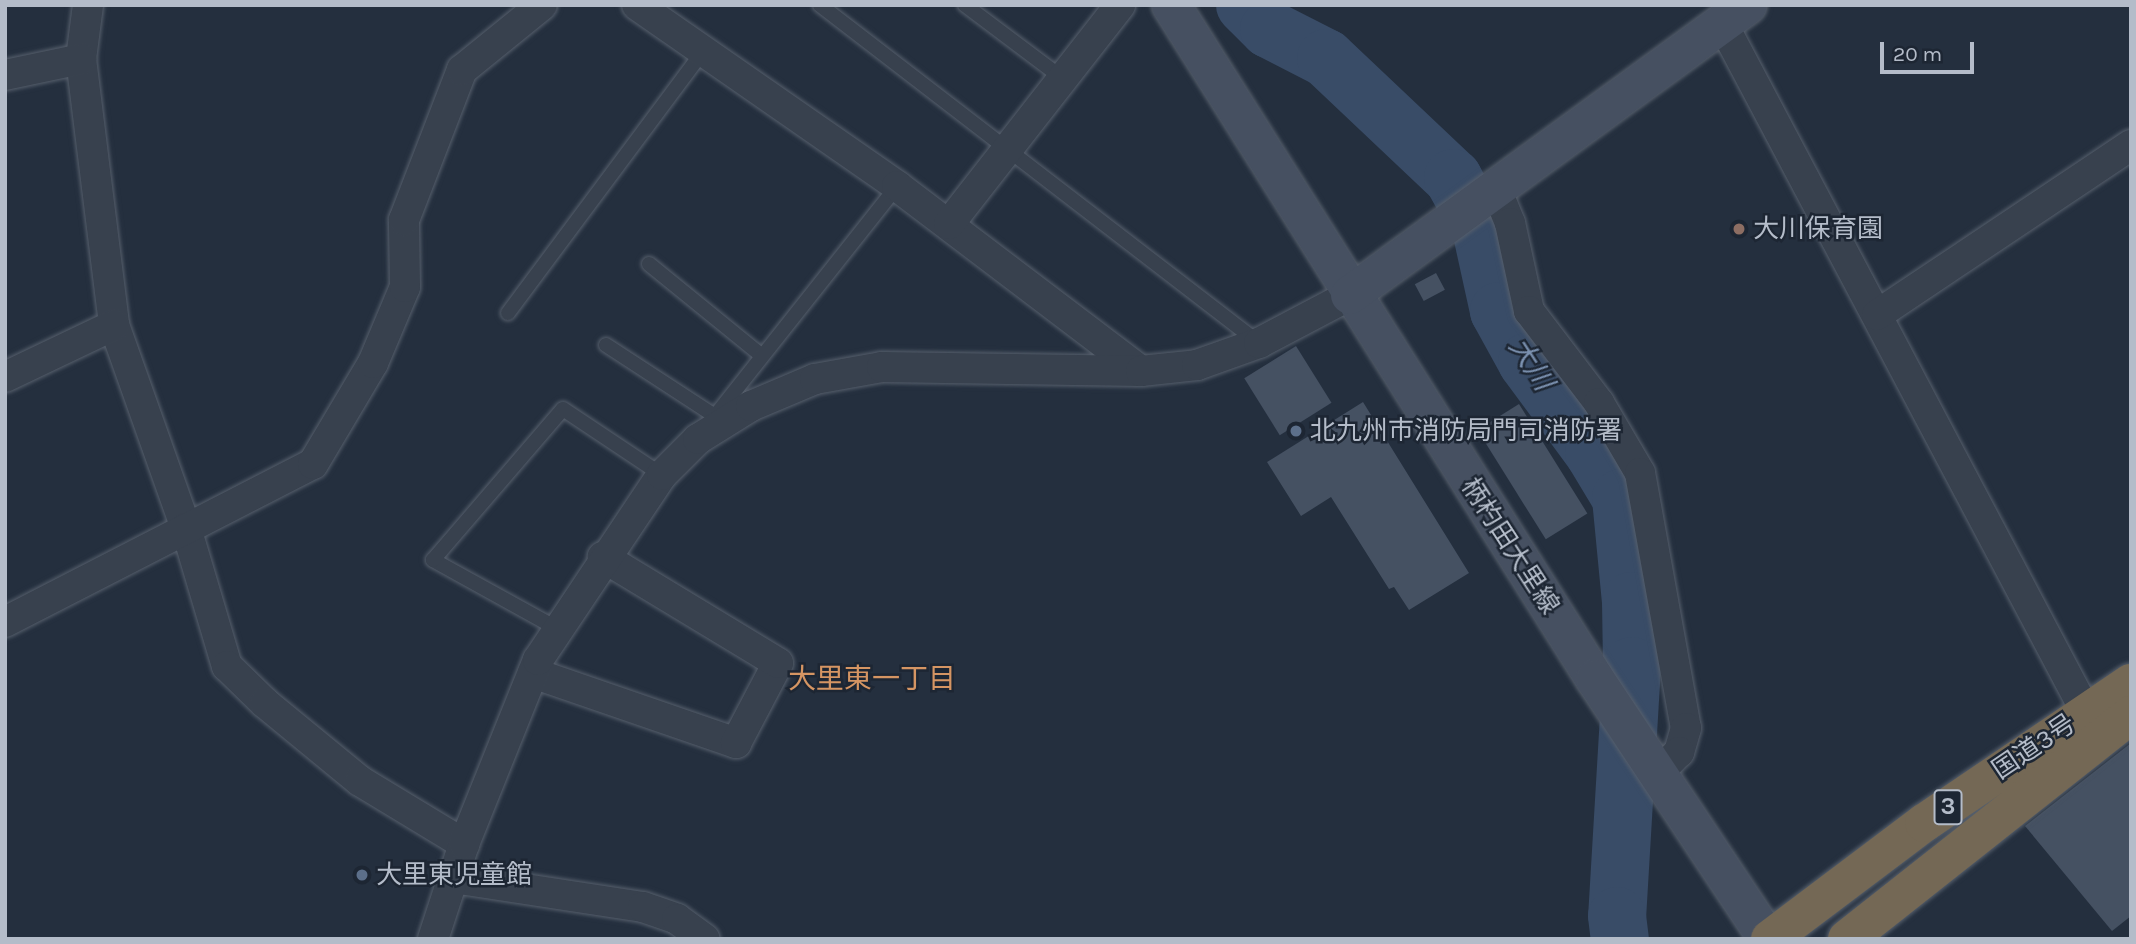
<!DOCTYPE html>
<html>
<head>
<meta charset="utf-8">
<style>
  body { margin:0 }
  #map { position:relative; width:2136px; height:944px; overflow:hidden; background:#242f3e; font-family:Karla,"Noto Sans JP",sans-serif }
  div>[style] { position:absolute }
  .river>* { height:58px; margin:-29px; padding:0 29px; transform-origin:29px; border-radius:29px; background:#394c67 }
  .building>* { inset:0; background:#455162; transform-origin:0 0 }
  .roads { filter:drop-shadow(0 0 2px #565f6c) drop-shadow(0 0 2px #565f6c) }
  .lane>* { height:14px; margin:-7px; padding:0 7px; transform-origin:7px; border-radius:7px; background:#38414e }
  .street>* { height:30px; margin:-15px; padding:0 15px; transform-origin:15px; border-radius:15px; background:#38414e }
  .secondary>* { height:38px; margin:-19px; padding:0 19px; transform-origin:19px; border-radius:19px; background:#465061 }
  .highway>* { height:38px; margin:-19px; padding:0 19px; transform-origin:19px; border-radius:19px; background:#746855 }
  .dots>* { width:19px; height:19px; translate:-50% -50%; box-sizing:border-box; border:4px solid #1d2633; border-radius:50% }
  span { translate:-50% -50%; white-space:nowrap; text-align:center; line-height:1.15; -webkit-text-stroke:5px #1d2633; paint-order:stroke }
  .shield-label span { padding:2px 5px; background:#1d2633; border:2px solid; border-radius:5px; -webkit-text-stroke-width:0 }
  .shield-label { font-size:24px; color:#b4bcc9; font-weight:700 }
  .poi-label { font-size:26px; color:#b4bcc9 }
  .left { translate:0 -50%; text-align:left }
  .street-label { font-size:26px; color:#b4bcc9 }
  .water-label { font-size:28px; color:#7c92b1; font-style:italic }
  .neighbourhood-label { font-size:28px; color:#d59563 }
  .frame { position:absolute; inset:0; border:7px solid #b4bcc9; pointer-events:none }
  .scale { position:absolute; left:1880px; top:42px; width:94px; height:32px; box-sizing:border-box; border:4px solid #b4bcc9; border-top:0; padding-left:9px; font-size:21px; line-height:24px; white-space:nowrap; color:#b4bcc9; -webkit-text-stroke:5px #1d2633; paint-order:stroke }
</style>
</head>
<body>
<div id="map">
  <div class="river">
    <i style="left:1245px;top:5px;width:34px;rotate:45deg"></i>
    <i style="left:1269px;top:29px;width:64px;rotate:27deg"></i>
    <i style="left:1326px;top:58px;width:175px;rotate:43.4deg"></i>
    <i style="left:1453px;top:178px;width:58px;rotate:61.2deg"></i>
    <i style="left:1481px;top:229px;width:84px;rotate:77.6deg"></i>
    <i style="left:1499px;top:311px;width:58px;rotate:61.2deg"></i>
    <i style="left:1527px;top:362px;width:113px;rotate:53.6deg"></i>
    <i style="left:1594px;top:453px;width:52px;rotate:59deg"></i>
    <i style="left:1621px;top:498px;width:103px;rotate:84.5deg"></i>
    <i style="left:1631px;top:601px;width:65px;rotate:89.1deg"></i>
    <i style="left:1632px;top:666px;width:250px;rotate:93.4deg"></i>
    <i style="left:1617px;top:916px;width:23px;rotate:83deg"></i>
  </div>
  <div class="building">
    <i style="left:1436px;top:273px;width:19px;height:24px;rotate:62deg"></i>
    <i style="left:1296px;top:346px;width:67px;height:61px;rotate:58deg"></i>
    <i style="clip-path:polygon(1363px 402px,1469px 573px,1409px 610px,1394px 587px,1389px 589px,1331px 497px,1301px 516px,1267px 462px)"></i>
    <i style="left:1519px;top:404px;width:129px;height:49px;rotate:58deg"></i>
    <i style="clip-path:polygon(2131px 743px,2131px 916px,2112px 931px,2025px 826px)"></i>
  </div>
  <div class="roads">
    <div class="lane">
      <i style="left:820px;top:5px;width:554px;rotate:37.59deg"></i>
      <i style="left:965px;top:5px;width:120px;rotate:36.9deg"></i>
      <i style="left:649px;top:264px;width:144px;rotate:39.1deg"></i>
      <i style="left:508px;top:313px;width:324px;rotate:-53.3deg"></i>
      <i style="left:606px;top:345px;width:130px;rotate:33.1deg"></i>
      <i style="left:715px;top:416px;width:293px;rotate:-51.6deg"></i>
      <i style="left:558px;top:629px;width:143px;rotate:-151.1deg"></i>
      <i style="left:433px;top:560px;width:199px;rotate:-49.3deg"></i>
      <i style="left:563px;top:409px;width:119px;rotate:33.7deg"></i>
    </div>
    <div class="street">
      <i style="left:88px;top:5px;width:54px;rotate:97.4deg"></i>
      <i style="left:81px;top:59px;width:268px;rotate:82.9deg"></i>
      <i style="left:114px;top:325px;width:215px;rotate:70.5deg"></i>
      <i style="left:186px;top:528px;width:144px;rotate:73.5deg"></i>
      <i style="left:227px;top:666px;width:53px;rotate:44.2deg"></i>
      <i style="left:265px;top:703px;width:123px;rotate:39.4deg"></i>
      <i style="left:360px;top:781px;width:122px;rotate:31.2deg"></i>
      <i style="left:637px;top:5px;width:317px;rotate:34.8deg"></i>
      <i style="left:897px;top:186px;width:306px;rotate:37.2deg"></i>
      <i style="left:1722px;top:23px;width:801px;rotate:62.15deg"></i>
      <i style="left:5px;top:75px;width:78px;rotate:-11.9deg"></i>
      <i style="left:1497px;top:191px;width:35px;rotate:68deg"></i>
      <i style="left:1510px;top:223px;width:90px;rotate:77.8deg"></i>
      <i style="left:1529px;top:311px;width:116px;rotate:52.7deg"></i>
      <i style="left:1599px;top:403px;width:81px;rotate:59.6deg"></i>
      <i style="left:1640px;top:473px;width:259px;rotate:79.8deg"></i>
      <i style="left:1686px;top:728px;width:25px;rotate:106deg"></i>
      <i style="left:1679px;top:752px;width:31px;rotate:135deg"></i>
      <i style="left:949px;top:224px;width:278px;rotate:-52deg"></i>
      <i style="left:1877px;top:315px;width:306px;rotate:-33.8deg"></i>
      <i style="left:5px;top:377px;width:121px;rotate:-25.5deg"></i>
      <i style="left:5px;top:622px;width:346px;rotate:-27.2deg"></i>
      <i style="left:313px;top:464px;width:117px;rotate:-59.3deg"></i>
      <i style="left:373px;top:363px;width:82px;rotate:-67.2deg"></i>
      <i style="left:405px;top:287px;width:67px;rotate:-90.9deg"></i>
      <i style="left:404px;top:220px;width:161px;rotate:-68.9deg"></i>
      <i style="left:462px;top:70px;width:103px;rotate:-39.1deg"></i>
      <i style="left:533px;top:673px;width:215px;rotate:19deg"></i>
      <i style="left:736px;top:743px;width:90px;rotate:-62.3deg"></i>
      <i style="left:778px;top:663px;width:205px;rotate:-148.8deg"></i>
      <i style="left:453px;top:878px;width:192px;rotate:8.7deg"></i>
      <i style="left:643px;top:907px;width:36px;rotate:19deg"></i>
      <i style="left:677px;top:919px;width:34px;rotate:36deg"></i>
      <i style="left:433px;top:939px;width:100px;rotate:-71.9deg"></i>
      <i style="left:464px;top:844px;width:198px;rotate:-68.1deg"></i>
      <i style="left:538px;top:660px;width:223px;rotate:-56.2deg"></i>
      <i style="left:662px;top:475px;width:51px;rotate:-45deg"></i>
      <i style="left:698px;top:439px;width:62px;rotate:-31.9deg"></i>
      <i style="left:751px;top:406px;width:69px;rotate:-22.9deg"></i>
      <i style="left:815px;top:379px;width:68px;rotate:-10.2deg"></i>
      <i style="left:882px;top:367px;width:259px;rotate:0.9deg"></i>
      <i style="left:1141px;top:371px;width:56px;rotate:-6.1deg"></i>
      <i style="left:1197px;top:365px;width:66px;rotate:-19.5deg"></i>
      <i style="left:1259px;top:343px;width:103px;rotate:-27.8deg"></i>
    </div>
    <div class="secondary">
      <i style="left:1171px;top:5px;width:796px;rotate:57.83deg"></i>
      <i style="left:1595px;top:679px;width:312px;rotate:56.4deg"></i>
      <i style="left:1350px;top:295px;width:492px;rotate:-36.1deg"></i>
    </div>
    <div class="highway">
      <i style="left:1770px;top:939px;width:193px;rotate:-37deg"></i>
      <i style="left:1924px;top:823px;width:250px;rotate:-34.1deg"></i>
      <i style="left:1847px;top:939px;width:362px;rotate:-38.3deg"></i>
    </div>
  </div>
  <div class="dots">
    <i style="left:1739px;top:229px;background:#8d6e63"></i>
    <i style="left:1296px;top:431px;background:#5c6f8a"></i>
    <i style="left:362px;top:875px;background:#5c6f8a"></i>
  </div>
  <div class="shield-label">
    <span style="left:1948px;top:807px">3</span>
  </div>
  <div class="poi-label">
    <span class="left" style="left:1753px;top:229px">大川保育園</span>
    <span class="left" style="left:1310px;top:431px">北九州市消防局門司消防署</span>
    <span class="left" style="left:376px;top:875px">大里東児童館</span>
  </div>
  <div class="street-label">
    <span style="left:1510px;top:546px;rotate:57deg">柄杓田大里線</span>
    <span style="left:2034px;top:747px;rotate:-34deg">国道3号</span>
  </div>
  <div class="water-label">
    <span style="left:1531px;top:364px;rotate:57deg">大川</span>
  </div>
  <div class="neighbourhood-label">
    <span style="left:872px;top:679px">大里東一丁目</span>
  </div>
  <div class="frame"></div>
  <div class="scale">20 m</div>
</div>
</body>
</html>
